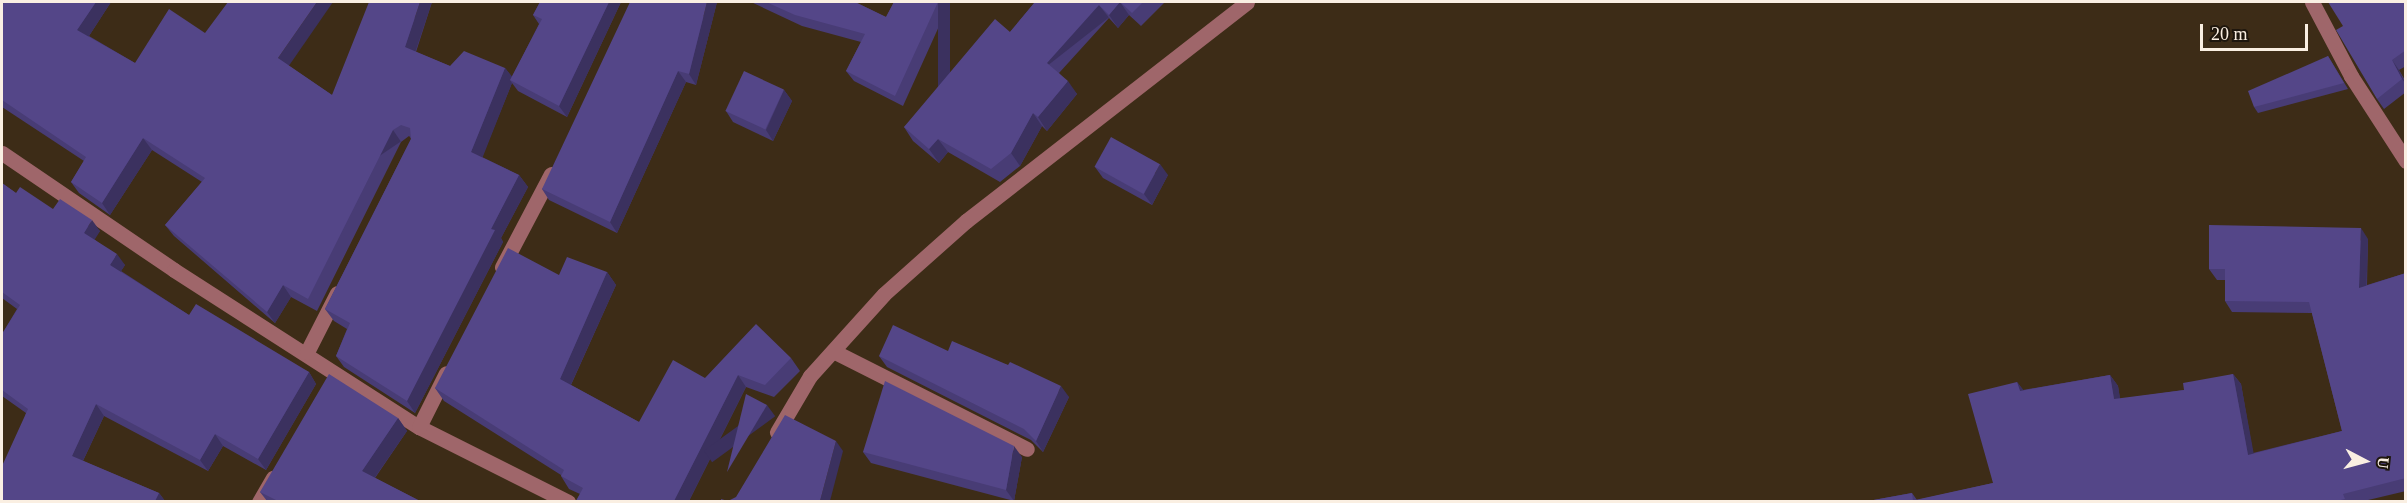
<!DOCTYPE html>
<html>
<head>
<meta charset="utf-8">
<style>
  body { margin:0 }
  #map { position:relative; width:2407px; height:503px; overflow:hidden; background:#3d2c17; font-family:Georgia,serif }
  div>[style] { position:absolute }
  .minor>* { height:15px; margin:-7.5px; padding:0 7.5px; transform-origin:7.5px; border-radius:7.5px; background:#9f666a }
  .wall>* { inset:0; background:#483c75 }
  .shaded-wall>* { inset:0; background:#3b315f; transform-origin:0 0 }
  .building>* { inset:0; background:#544688; transform-origin:0 0 }
  span { translate:-50% -50%; white-space:nowrap; text-align:center; line-height:1.15; -webkit-text-stroke:4.5px #1e160d; paint-order:stroke }
  .frame { position:absolute; inset:0; border:3px solid #faefe2; pointer-events:none }
  .north { position:absolute; left:2335px; top:431px; width:60px; height:60px; -webkit-text-stroke:4px #1e160d; paint-order:stroke; rotate:96deg; font-size:16px; font-weight:700; line-height:24px; text-align:center; color:#faefe2 }
  .north::after { content:''; display:block; margin:auto; width:21px; height:27px; background:#faefe2; clip-path:polygon(50% 0,100% 100%,50% 72%,0 100%) }
  .scale { position:absolute; left:2200px; top:24px; width:108px; height:27px; box-sizing:border-box; border:3px solid #faefe2; border-top:0; padding-left:8px; font-size:18px; line-height:21px; white-space:nowrap; color:#faefe2; -webkit-text-stroke:4px #1e160d; paint-order:stroke }
</style>
</head>
<body>
<div id="map">
  <div class="minor">
    <i style="left:2312px;top:2px;width:84px;rotate:62.2deg"></i>
    <i style="left:2351px;top:76px;width:101px;rotate:57.1deg"></i>
    <i style="left:2px;top:153px;width:208px;rotate:34.2deg"></i>
    <i style="left:174px;top:270px;width:291px;rotate:32.7deg"></i>
    <i style="left:419px;top:427px;width:167px;rotate:26.7deg"></i>
    <i style="left:502px;top:267px;width:105px;rotate:-62.2deg"></i>
    <i style="left:833px;top:351px;width:217px;rotate:26.8deg"></i>
    <i style="left:307px;top:352px;width:66px;rotate:-63deg"></i>
    <i style="left:419px;top:427px;width:60px;rotate:-63.4deg"></i>
    <i style="left:777px;top:432px;width:65px;rotate:-59.5deg"></i>
    <i style="left:810px;top:376px;width:110px;rotate:-47.9deg"></i>
    <i style="left:884px;top:294px;width:110px;rotate:-41.7deg"></i>
    <i style="left:966px;top:221px;width:356px;rotate:-37.9deg"></i>
    <i style="left:259px;top:502px;width:28px;rotate:-60deg"></i>
  </div>
  <div class="wall">
    <i style="clip-path:polygon(111px 2px,89px 36px,135px 63px,205px 33px,289px 66px,332px 95px,432px 2px,416px 52px,450px 66px,505px 68px,512px 77px,539px 24px,533px 15px,540px 2px,621px 2px,567px 117px,518px 91px,512px 83px,482px 157px,519px 175px,528px 187px,501px 238px,503px 242px,415px 413px,344px 367px,336px 356px,347px 329px,334px 321px,325px 309px,411px 139px,410px 137px,409px 136px,401px 142px,317px 311px,291px 297px,275px 323px,174px 236px,165px 225px,202px 182px,152px 150px,110px 215px,79px 193px,71px 182px,84px 161px,2px 107px,2px 5px)"></i>
    <i style="clip-path:polygon(717px 2px,696px 85px,686px 82px,617px 233px,549px 200px,542px 189px)"></i>
    <i style="clip-path:polygon(751px 2px,855px 2px,886px 17px,894px 2px,950px 2px,903px 106px,854px 81px,846px 71px,861px 42px,802px 26px)"></i>
    <i style="clip-path:polygon(1035px 2px,1165px 2px,1141px 26px,1129px 15px,1118px 28px,1109px 18px,1059px 73px,1077px 94px,1047px 131px,1042px 126px,1020px 166px,1000px 182px,948px 152px,939px 163px,913px 141px,904px 127px,1010px 32px)"></i>
    <i style="clip-path:polygon(2406px 5px,2406px 66px,2399px 70px,2406px 82px,2406px 92px,2384px 109px,2377px 99px)"></i>
    <i style="clip-path:polygon(2328px 56px,2348px 89px,2258px 113px,2254px 107px)"></i>
    <i style="clip-path:polygon(784px 90px,792px 101px,773px 141px,733px 122px,726px 111px)"></i>
    <i style="clip-path:polygon(1095px 167px,1168px 175px,1152px 205px,1103px 178px)"></i>
    <i style="clip-path:polygon(2px 183px,16px 193px,100px 231px,94px 239px,125px 265px,121px 271px,189px 315px,309px 372px,316px 384px,266px 470px,223px 446px,208px 471px,104px 416px,83px 461px,159px 493px,165px 501px,2px 501px,26px 413px,2px 396px,2px 334px,17px 309px,2px 298px)"></i>
    <i style="clip-path:polygon(2368px 239px,2367px 285px,2406px 273px,2406px 491px,2364px 501px,1868px 501px,1912px 493px,1917px 500px,1993px 483px,2017px 382px,2023px 390px,2110px 375px,2118px 386px,2120px 399px,2184px 390px,2233px 374px,2241px 384px,2253px 453px,2342px 431px,2312px 313px,2232px 312px,2225px 301px,2225px 280px,2217px 280px,2209px 269px)"></i>
    <i style="clip-path:polygon(607px 272px,616px 285px,571px 385px,639px 422px,705px 378px,791px 358px,800px 371px,774px 397px,746px 387px,689px 501px,576px 501px,580px 494px,569px 489px,561px 476px,561px 475px,444px 401px,435px 388px,559px 275px)"></i>
    <i style="clip-path:polygon(948px 351px,1008px 365px,1069px 397px,1043px 452px,1031px 440px,887px 367px,879px 356px)"></i>
    <i style="clip-path:polygon(398px 418px,407px 431px,375px 478px,420px 501px,267px 501px,260px 492px)"></i>
    <i style="clip-path:polygon(863px 452px,1022px 457px,1014px 501px,871px 463px)"></i>
  </div>
  <div class="shaded-wall">
    <i style="clip-path:polygon(96px 2px,111px 2px,85px 42px,77px 30px)"></i>
    <i style="clip-path:polygon(317px 2px,333px 2px,286px 70px,278px 58px)"></i>
    <i style="clip-path:polygon(420px 2px,432px 2px,413px 59px,405px 47px)"></i>
    <i style="clip-path:polygon(609px 2px,621px 2px,567px 117px,559px 106px)"></i>
    <i style="clip-path:polygon(707px 2px,717px 2px,696px 85px,689px 74px)"></i>
    <i style="left:938px;top:2px;width:12px;height:103px"></i>
    <i style="clip-path:polygon(1120px 2px,1129px 15px,1118px 28px,1109px 15px)"></i>
    <i style="left:1099px;top:5px;width:16px;height:78px;rotate:52deg"></i>
    <i style="clip-path:polygon(2392px 60px,2399px 70px,2406px 84px,2402px 79px)"></i>
    <i style="clip-path:polygon(505px 68px,514px 79px,510px 80px,512px 83px,480px 164px,471px 152px)"></i>
    <i style="clip-path:polygon(678px 71px,686px 82px,617px 233px,610px 222px)"></i>
    <i style="clip-path:polygon(1068px 81px,1077px 94px,1047px 131px,1038px 117px)"></i>
    <i style="clip-path:polygon(784px 90px,792px 101px,773px 141px,766px 130px)"></i>
    <i style="clip-path:polygon(1033px 113px,1042px 126px,1020px 166px,1011px 153px)"></i>
    <i style="left:393px;top:130px;width:14px;height:189px;rotate:56deg"></i>
    <i style="clip-path:polygon(143px 138px,152px 150px,110px 215px,102px 203px)"></i>
    <i style="clip-path:polygon(938px 139px,948px 152px,939px 163px,929px 149px)"></i>
    <i style="clip-path:polygon(1160px 164px,1168px 175px,1152px 205px,1144px 194px)"></i>
    <i style="clip-path:polygon(519px 175px,528px 187px,501px 238px,503px 242px,415px 413px,407px 401px,491px 229px)"></i>
    <i style="clip-path:polygon(92px 220px,100px 231px,92px 244px,84px 233px)"></i>
    <i style="clip-path:polygon(2361px 228px,2368px 239px,2366px 298px,2359px 288px)"></i>
    <i style="clip-path:polygon(117px 254px,125px 265px,118px 276px,110px 265px)"></i>
    <i style="clip-path:polygon(607px 272px,616px 285px,568px 391px,560px 379px)"></i>
    <i style="clip-path:polygon(283px 285px,291px 297px,275px 323px,267px 312px)"></i>
    <i style="clip-path:polygon(309px 372px,316px 384px,266px 470px,258px 459px)"></i>
    <i style="clip-path:polygon(2233px 374px,2241px 384px,2256px 466px,2248px 455px)"></i>
    <i style="clip-path:polygon(738px 375px,746px 387px,689px 501px,674px 501px)"></i>
    <i style="clip-path:polygon(2110px 375px,2118px 386px,2122px 410px,2114px 399px)"></i>
    <i style="clip-path:polygon(2017px 382px,2025px 392px,2020px 391px)"></i>
    <i style="clip-path:polygon(1061px 386px,1069px 397px,1043px 452px,1036px 441px)"></i>
    <i style="clip-path:polygon(96px 404px,104px 416px,80px 467px,72px 456px)"></i>
    <i style="left:767px;top:405px;width:14px;height:78px;rotate:54deg"></i>
    <i style="clip-path:polygon(398px 418px,407px 431px,371px 483px,362px 471px)"></i>
    <i style="clip-path:polygon(215px 434px,223px 446px,208px 471px,200px 460px)"></i>
    <i style="clip-path:polygon(836px 441px,843px 451px,830px 501px,820px 501px)"></i>
    <i style="clip-path:polygon(1014px 446px,1022px 457px,1014px 501px,1006px 490px)"></i>
    <i style="clip-path:polygon(159px 493px,165px 501px,155px 501px)"></i>
  </div>
  <div class="building">
    <i style="clip-path:polygon(4px 2px,96px 2px,77px 30px,135px 63px,169px 9px,205px 33px,228px 2px,317px 2px,278px 58px,332px 95px,369px 2px,420px 2px,405px 47px,450px 66px,464px 51px,505px 68px,471px 152px,519px 175px,491px 229px,495px 230px,407px 401px,336px 356px,350px 323px,325px 309px,411px 139px,410px 128px,401px 125px,393px 130px,308px 299px,283px 285px,267px 312px,165px 225px,205px 178px,143px 138px,102px 203px,71px 182px,86px 157px,2px 100px,2px 5px)"></i>
    <i style="clip-path:polygon(540px 2px,609px 2px,559px 106px,510px 80px,542px 19px,533px 15px)"></i>
    <i style="clip-path:polygon(630px 2px,707px 2px,689px 74px,678px 71px,610px 222px,542px 189px)"></i>
    <i style="clip-path:polygon(766px 2px,855px 2px,886px 17px,894px 2px,938px 2px,895px 96px,846px 71px,865px 34px,795px 15px)"></i>
    <i style="clip-path:polygon(1035px 2px,1120px 2px,1109px 15px,1099px 5px,1047px 63px,1068px 81px,1038px 117px,1033px 113px,1011px 153px,991px 169px,938px 139px,929px 149px,904px 127px,995px 19px,1010px 32px)"></i>
    <i style="clip-path:polygon(1120px 2px,1143px 2px,1132px 13px)"></i>
    <i style="clip-path:polygon(2328px 2px,2403px 2px,2406px 5px,2406px 50px,2392px 60px,2402px 79px,2377px 99px,2336px 30px,2343px 26px)"></i>
    <i style="clip-path:polygon(2328px 56px,2344px 83px,2254px 107px,2248px 91px)"></i>
    <i style="left:744px;top:71px;width:44px;height:44px;rotate:25deg"></i>
    <i style="left:1111px;top:137px;width:56px;height:34px;rotate:29deg"></i>
    <i style="clip-path:polygon(2px 183px,16px 193px,20px 187px,53px 209px,60px 199px,92px 220px,84px 233px,117px 254px,110px 265px,189px 315px,196px 304px,309px 372px,258px 459px,215px 434px,200px 460px,96px 404px,72px 456px,159px 493px,155px 501px,2px 501px,2px 466px,28px 409px,2px 390px,2px 334px,20px 305px,2px 292px)"></i>
    <i style="clip-path:polygon(2209px 225px,2361px 228px,2359px 288px,2406px 273px,2406px 478px,2343px 494px,2345px 499px,2336px 501px,1915px 501px,1915px 500px,1993px 483px,1968px 394px,2017px 382px,2020px 391px,2110px 375px,2114px 399px,2184px 390px,2183px 383px,2233px 374px,2248px 455px,2342px 431px,2309px 302px,2225px 301px,2225px 269px,2209px 269px)"></i>
    <i style="clip-path:polygon(508px 248px,559px 275px,567px 257px,607px 272px,560px 379px,639px 422px,673px 360px,705px 378px,756px 324px,791px 358px,765px 385px,738px 375px,674px 501px,576px 501px,583px 488px,561px 476px,564px 470px,435px 388px)"></i>
    <i style="clip-path:polygon(893px 325px,948px 351px,952px 341px,1008px 365px,1010px 362px,1061px 386px,1036px 441px,1024px 429px,879px 356px)"></i>
    <i style="clip-path:polygon(329px 374px,398px 418px,362px 471px,420px 501px,278px 501px,260px 492px)"></i>
    <i style="clip-path:polygon(885px 381px,1014px 446px,1006px 490px,863px 452px)"></i>
    <i style="clip-path:polygon(746px 394px,767px 405px,727px 472px)"></i>
    <i style="clip-path:polygon(785px 415px,836px 441px,820px 501px,721px 501px,721px 499px,728px 501px,736px 497px)"></i>
    <i style="clip-path:polygon(1912px 493px,1913px 501px,1868px 501px)"></i>
  </div>
  <div class="frame"></div>
  <div class="north">U</div>
  <div class="scale">20 m</div>
</div>
</body>
</html>
